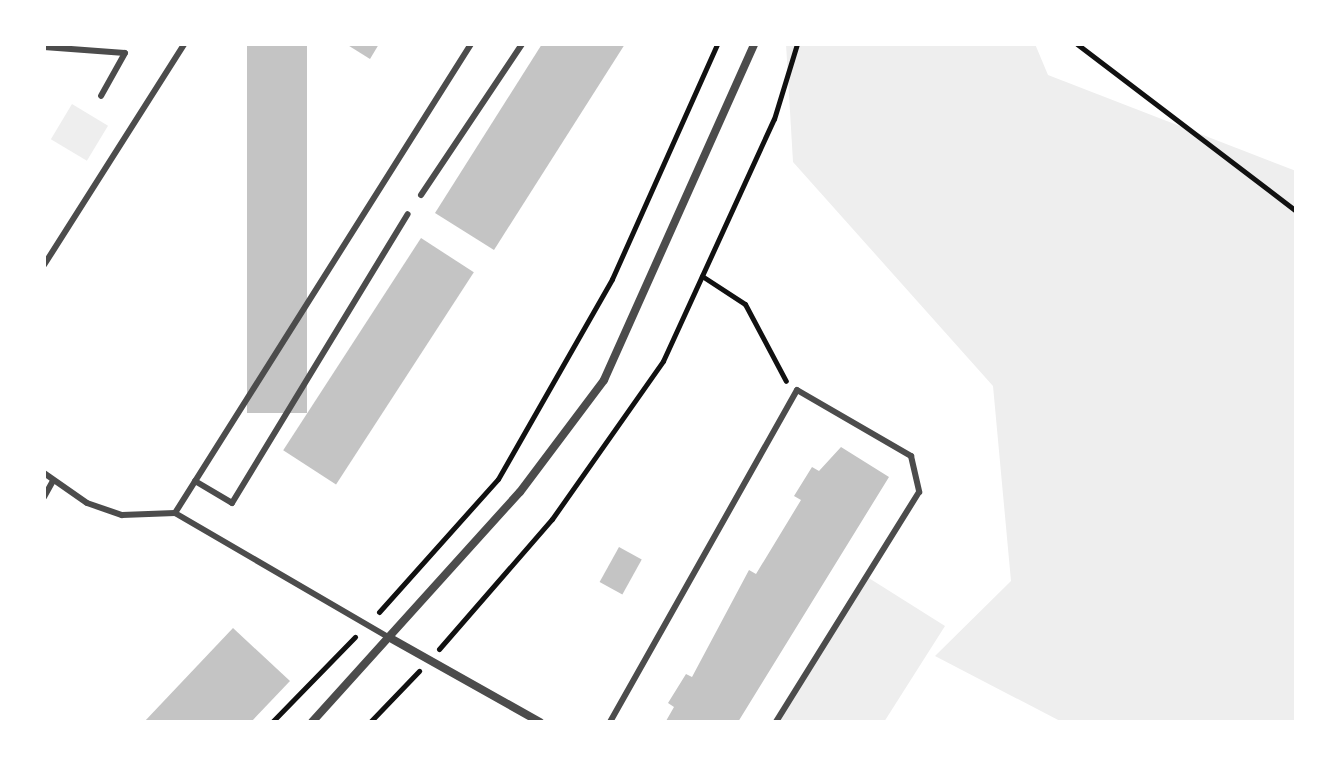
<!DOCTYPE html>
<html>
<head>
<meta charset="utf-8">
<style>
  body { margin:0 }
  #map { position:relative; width:1340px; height:766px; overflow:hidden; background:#fff; font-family:Arial,sans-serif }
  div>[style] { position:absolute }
  .green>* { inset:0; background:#eee; transform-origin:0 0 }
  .building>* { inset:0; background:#c4c4c4; transform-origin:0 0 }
  .path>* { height:5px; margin:-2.5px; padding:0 2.5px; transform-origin:2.5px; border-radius:2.5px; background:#111 }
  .service>* { height:6px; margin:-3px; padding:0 3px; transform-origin:3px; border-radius:3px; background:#4c4c4c }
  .minor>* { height:8px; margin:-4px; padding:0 4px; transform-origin:4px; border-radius:4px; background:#4c4c4c }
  span { translate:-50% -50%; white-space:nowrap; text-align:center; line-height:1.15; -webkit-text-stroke:6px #fff; paint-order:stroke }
  .frame { position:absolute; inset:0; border:46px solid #fff; pointer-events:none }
</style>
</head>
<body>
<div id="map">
  <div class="green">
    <i style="clip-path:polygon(786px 44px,1035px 44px,1048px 75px,1296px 171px,1296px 722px,1062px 722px,935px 656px,1011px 581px,993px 386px,793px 162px)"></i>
    <i style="left:72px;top:104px;width:42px;height:41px;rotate:31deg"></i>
    <i style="clip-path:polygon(864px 575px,945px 626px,884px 722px,772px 722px)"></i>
  </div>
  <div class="building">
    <i style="left:247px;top:44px;width:60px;height:369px"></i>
    <i style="clip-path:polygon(346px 44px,379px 44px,370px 59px)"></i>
    <i style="clip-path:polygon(542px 44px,625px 44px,494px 250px,435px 213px)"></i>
    <i style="left:421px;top:238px;width:63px;height:253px;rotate:33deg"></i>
    <i style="clip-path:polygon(841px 447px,889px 477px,738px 722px,666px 721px,674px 707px,668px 703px,686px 674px,692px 677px,749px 570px,756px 574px,801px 500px,794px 496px,812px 467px,819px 471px)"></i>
    <i style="left:619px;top:547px;width:26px;height:40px;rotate:29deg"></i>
    <i style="clip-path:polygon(233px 628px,290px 681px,251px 722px,144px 722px)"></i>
  </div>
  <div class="path">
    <i style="left:1077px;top:44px;width:275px;rotate:37.3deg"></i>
    <i style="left:702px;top:276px;width:51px;rotate:33.1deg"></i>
    <i style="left:745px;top:304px;width:87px;rotate:62deg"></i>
    <i style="left:379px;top:612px;width:178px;rotate:-48.2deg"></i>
    <i style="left:498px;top:479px;width:230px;rotate:-60.3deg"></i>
    <i style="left:612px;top:279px;width:257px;rotate:-65.9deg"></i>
    <i style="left:439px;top:649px;width:172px;rotate:-49deg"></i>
    <i style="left:552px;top:519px;width:193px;rotate:-54.9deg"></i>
    <i style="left:663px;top:361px;width:266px;rotate:-65.4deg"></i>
    <i style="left:774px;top:119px;width:78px;rotate:-73deg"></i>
    <i style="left:272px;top:722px;width:119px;rotate:-45.7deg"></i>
    <i style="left:370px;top:722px;width:71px;rotate:-46.1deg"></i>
  </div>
  <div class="service">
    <i style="left:44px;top:47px;width:81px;rotate:4.2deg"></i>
    <i style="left:125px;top:53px;width:49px;rotate:119.2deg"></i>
    <i style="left:421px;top:195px;width:182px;rotate:-56.2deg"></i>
    <i style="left:44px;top:265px;width:262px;rotate:-57.6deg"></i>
    <i style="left:44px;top:473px;width:52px;rotate:34.9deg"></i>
    <i style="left:87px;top:503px;width:37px;rotate:19deg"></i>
    <i style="left:122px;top:515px;width:53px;rotate:-2.2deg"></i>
    <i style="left:175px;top:513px;width:555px;rotate:-57.74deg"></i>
    <i style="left:195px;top:481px;width:43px;rotate:30.7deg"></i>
    <i style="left:232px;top:503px;width:338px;rotate:-58.7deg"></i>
    <i style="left:44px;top:497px;width:18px;rotate:-61deg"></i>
    <i style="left:175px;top:513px;width:249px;rotate:30.2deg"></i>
    <i style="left:610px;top:722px;width:381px;rotate:-60.6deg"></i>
    <i style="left:797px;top:390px;width:132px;rotate:30.1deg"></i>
    <i style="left:911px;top:456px;width:37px;rotate:77deg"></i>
    <i style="left:919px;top:492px;width:271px;rotate:121.9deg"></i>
  </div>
  <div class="minor">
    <i style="left:392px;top:639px;width:170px;rotate:29.3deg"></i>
    <i style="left:312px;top:722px;width:310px;rotate:-47.9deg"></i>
    <i style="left:520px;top:492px;width:140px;rotate:-53.1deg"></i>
    <i style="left:604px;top:380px;width:368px;rotate:-65.9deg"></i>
  </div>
  <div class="frame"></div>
</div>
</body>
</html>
